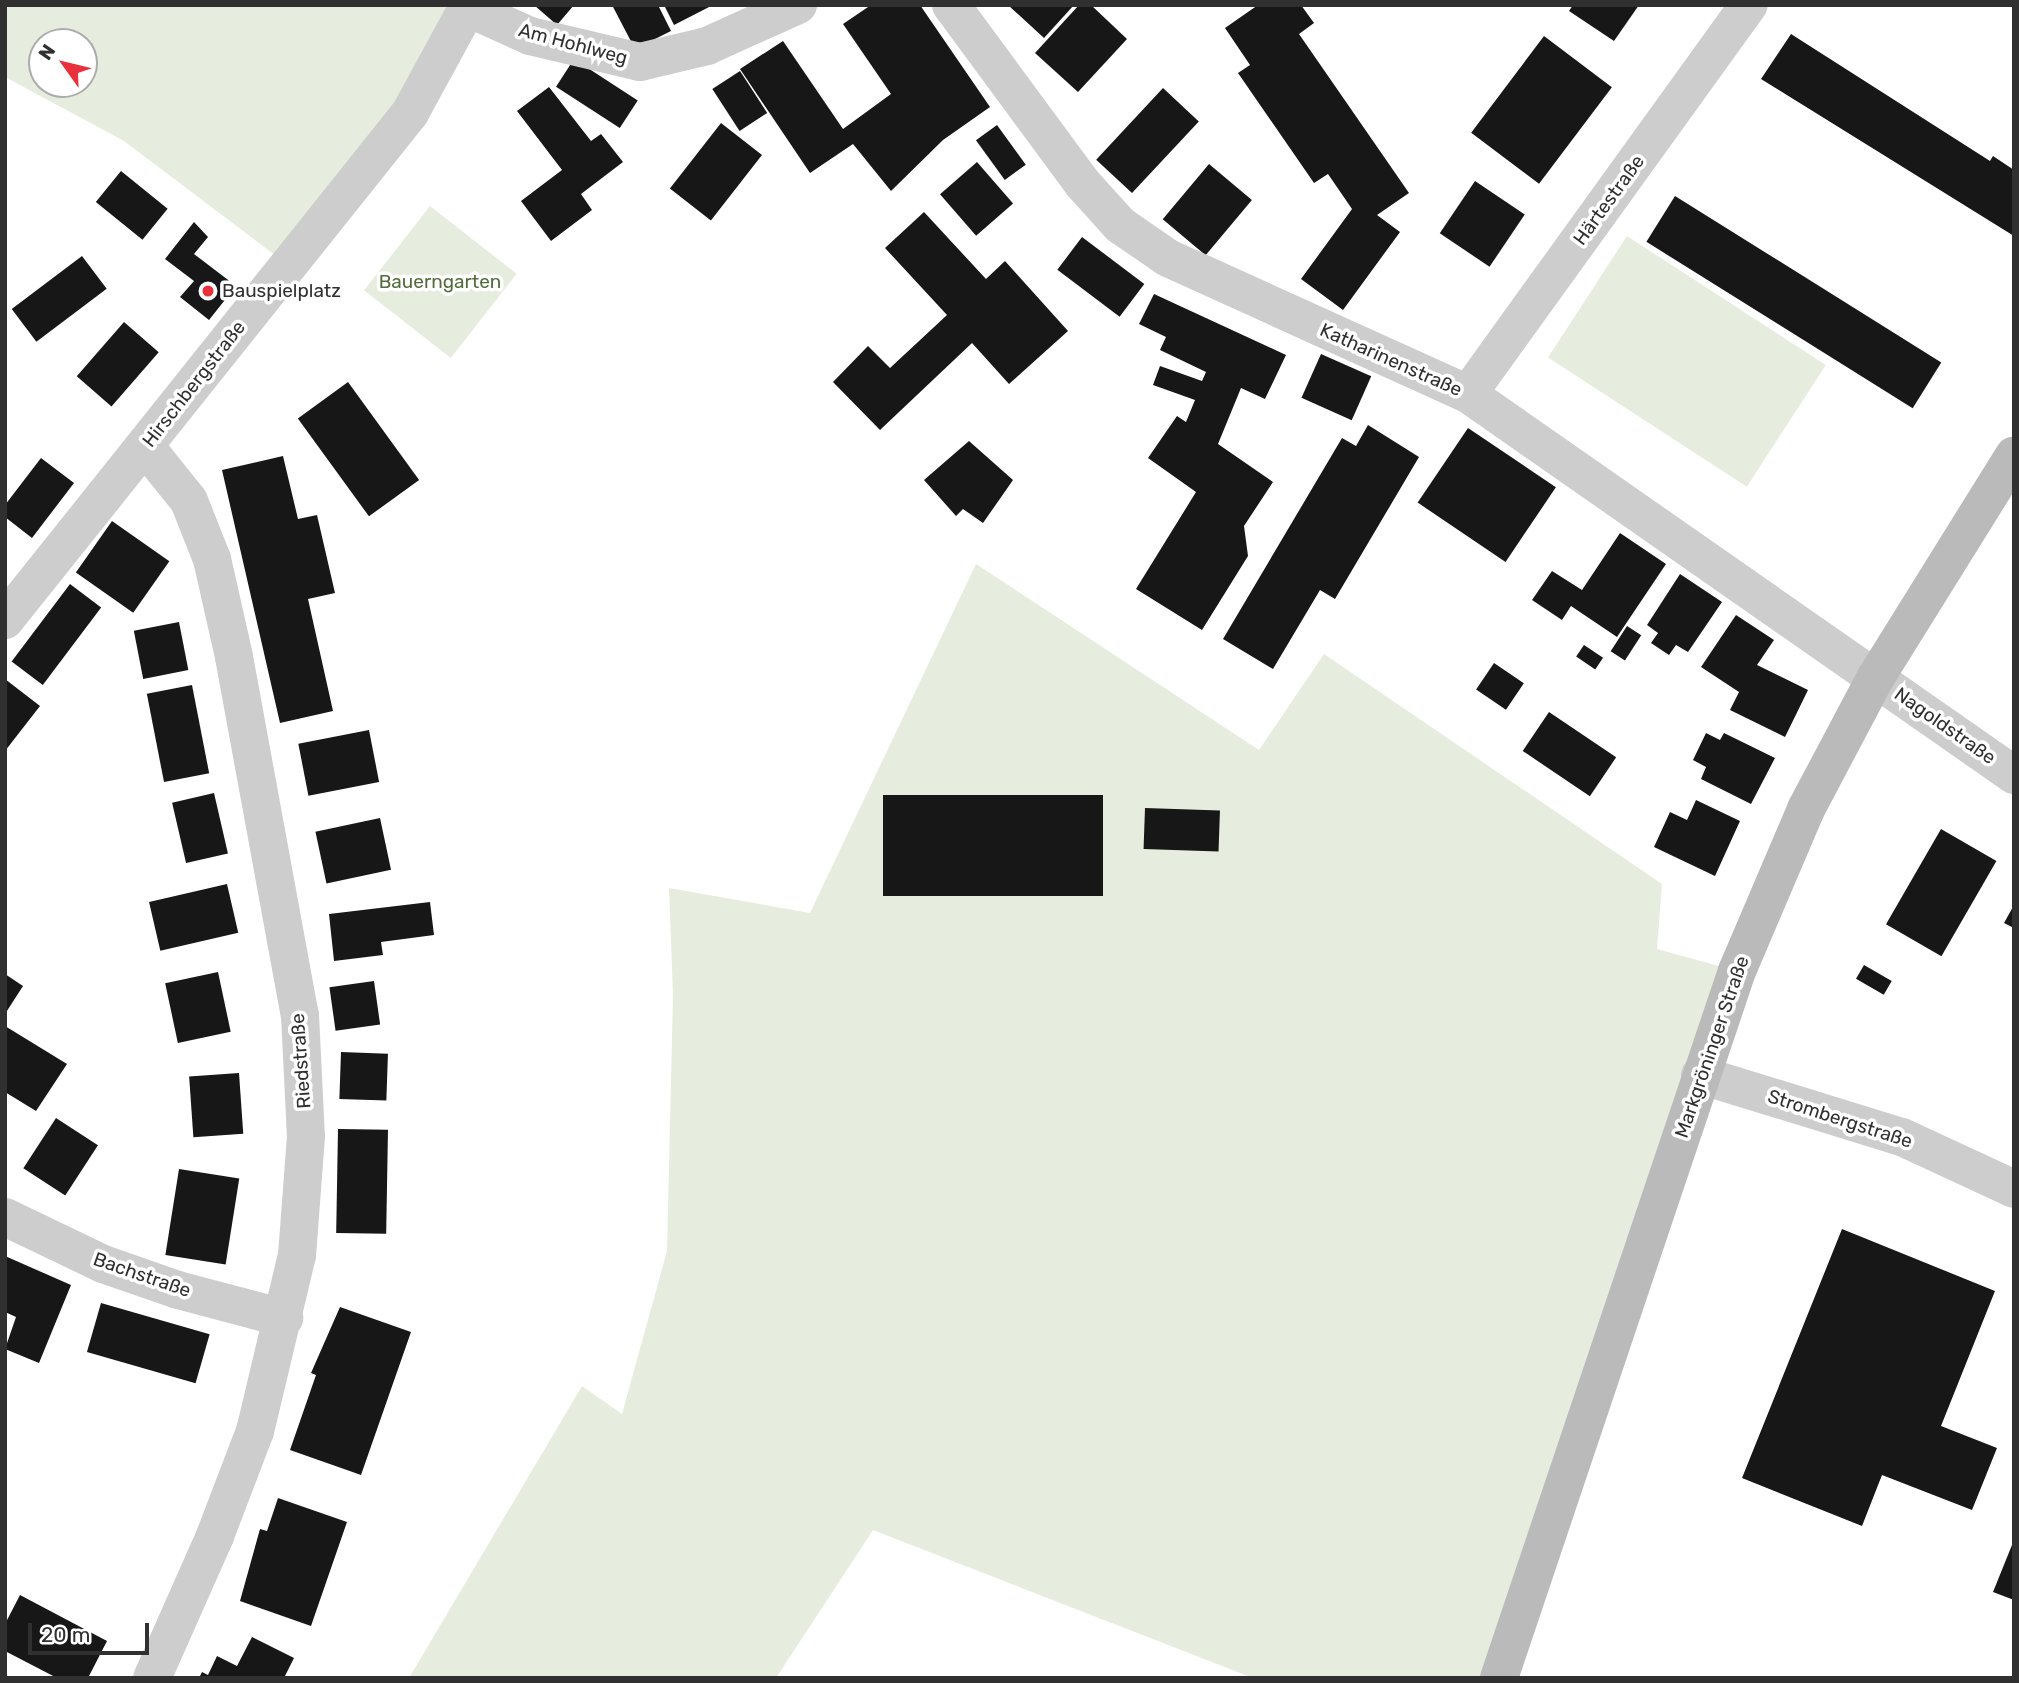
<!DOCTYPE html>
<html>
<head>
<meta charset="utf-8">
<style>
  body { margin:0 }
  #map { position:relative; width:2019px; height:1683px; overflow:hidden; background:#fff; font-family:Rubik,sans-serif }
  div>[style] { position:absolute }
  .green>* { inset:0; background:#e6edde; transform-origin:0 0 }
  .building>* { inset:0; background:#171717; transform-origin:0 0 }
  .street>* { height:38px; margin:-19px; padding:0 19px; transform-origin:19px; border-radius:19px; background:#cdcdcd }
  .secondary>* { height:38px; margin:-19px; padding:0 19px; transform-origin:19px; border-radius:19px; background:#bababa }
  .dots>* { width:19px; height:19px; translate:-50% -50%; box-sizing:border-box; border:4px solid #fff; border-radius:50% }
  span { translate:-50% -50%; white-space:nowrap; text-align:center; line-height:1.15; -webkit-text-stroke:7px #fff; paint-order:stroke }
  .street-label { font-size:19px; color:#303030 }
  .park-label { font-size:19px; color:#526d3c }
  .poi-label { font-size:19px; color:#303030 }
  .left { translate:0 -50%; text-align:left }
  .frame { position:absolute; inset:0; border:7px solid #303030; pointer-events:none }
  .north { position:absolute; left:28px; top:28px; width:70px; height:70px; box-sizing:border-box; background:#fff; border:2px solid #acacac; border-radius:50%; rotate:304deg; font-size:19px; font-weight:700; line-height:28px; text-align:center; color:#303030 }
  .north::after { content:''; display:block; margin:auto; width:24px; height:32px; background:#e8313a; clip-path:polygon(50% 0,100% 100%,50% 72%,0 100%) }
  .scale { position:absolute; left:28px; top:1623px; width:121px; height:32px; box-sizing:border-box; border:4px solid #303030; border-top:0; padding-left:9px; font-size:21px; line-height:24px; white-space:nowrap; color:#303030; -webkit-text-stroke:5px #fff; paint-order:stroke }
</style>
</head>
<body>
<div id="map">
  <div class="green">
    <i style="clip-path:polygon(evenodd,5px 5px,469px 5px,288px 265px,124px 141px,5px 77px,5px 5px,42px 42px,84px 42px,84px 84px,42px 84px,42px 42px)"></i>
    <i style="left:430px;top:206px;width:110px;height:107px;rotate:38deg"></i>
    <i style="left:1627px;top:236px;width:237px;height:145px;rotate:33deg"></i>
    <i style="clip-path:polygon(976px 564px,1259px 750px,1324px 654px,1662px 884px,1657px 949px,1737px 971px,1499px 1678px,1253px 1678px,873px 1530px,776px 1678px,409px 1678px,582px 1386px,622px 1414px,667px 1251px,673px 995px,669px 888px,810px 913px)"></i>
  </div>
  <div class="building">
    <i style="clip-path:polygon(534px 5px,574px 5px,557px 25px)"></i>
    <i style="clip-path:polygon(612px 5px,658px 5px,671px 31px,635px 49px)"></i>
    <i style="clip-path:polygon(664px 5px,713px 5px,674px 25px)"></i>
    <i style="clip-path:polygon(871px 5px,920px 5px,990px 107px,943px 140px,891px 191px,853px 144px,810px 173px,740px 69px,783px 41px,843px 129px,891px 94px,843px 24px)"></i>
    <i style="clip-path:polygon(1008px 5px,1074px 5px,1044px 38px)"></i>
    <i style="clip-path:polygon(1079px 5px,1091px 5px,1127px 39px,1078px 92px,1035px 53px)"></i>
    <i style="clip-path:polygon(1258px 5px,1301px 5px,1314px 23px,1299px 34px,1409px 193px,1377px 215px,1400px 232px,1343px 310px,1301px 279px,1352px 209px,1328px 174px,1314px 183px,1238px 73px,1250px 65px,1225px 28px)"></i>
    <i style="clip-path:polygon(1573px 5px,1639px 5px,1614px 41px,1569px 11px)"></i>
    <i style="clip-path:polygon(1791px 34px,1990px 161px,1993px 156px,2014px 170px,2014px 236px,1761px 79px)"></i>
    <i style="left:1544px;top:36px;width:85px;height:121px;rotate:37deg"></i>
    <i style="left:574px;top:59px;width:76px;height:33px;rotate:33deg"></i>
    <i style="left:740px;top:71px;width:50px;height:33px;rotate:57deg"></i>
    <i style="clip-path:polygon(549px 87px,591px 141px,601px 134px,623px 162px,581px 194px,592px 210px,551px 241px,521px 201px,562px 170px,517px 111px)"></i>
    <i style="left:1163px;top:88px;width:49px;height:98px;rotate:43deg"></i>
    <i style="left:721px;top:123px;width:52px;height:83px;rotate:38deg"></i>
    <i style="left:997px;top:125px;width:49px;height:26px;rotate:54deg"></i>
    <i style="left:977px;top:162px;width:55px;height:49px;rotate:49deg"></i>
    <i style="left:1209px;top:164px;width:56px;height:72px;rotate:40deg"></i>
    <i style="left:121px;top:171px;width:60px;height:40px;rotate:39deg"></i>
    <i style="left:1475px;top:181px;width:60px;height:63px;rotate:34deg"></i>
    <i style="left:1675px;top:196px;width:314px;height:54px;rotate:32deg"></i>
    <i style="clip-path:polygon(924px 212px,986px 279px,1005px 261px,1068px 331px,1009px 384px,972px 343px,880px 430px,833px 382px,868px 346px,890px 368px,947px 315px,885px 248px)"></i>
    <i style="clip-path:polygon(194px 222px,208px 237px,194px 254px,236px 286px,209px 320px,180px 297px,194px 281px,165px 259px)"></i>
    <i style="left:1082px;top:237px;width:78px;height:41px;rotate:37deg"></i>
    <i style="left:82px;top:256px;width:41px;height:88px;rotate:53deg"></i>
    <i style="clip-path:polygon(1154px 294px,1286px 355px,1265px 399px,1241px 388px,1218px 444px,1273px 482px,1244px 526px,1248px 556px,1202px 630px,1136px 589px,1196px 492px,1148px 458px,1177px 416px,1186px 422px,1195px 400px,1153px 385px,1160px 366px,1202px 381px,1206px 372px,1160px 350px,1166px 337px,1139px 324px)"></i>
    <i style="left:124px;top:322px;width:46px;height:72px;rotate:41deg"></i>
    <i style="left:1321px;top:354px;width:55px;height:48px;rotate:24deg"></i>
    <i style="left:348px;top:382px;width:121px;height:62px;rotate:54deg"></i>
    <i style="clip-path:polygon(1368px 425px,1419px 457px,1335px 599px,1320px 590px,1273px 669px,1223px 639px,1342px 438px,1356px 446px)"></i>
    <i style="left:1468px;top:428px;width:106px;height:90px;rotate:34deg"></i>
    <i style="clip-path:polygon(969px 441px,1013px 480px,983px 523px,963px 509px,956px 516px,924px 480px)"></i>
    <i style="clip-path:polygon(283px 456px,298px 519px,317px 515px,335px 593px,308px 599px,333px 711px,280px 723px,222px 470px)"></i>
    <i style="clip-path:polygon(41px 458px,74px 483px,32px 538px,5px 517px,5px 505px)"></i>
    <i style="left:112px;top:521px;width:70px;height:63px;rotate:35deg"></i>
    <i style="clip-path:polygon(1620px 533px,1666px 564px,1617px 637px,1571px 606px,1562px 620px,1532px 600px,1552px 571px,1582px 590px)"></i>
    <i style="clip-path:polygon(1680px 574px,1722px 602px,1688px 652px,1676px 645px,1669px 655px,1651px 643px,1658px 633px,1647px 625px)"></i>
    <i style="left:70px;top:584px;width:39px;height:97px;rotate:37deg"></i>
    <i style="clip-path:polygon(1736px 615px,1774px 640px,1757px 665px,1808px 690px,1785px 737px,1730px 710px,1739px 692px,1701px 667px)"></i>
    <i style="left:179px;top:622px;width:49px;height:46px;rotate:79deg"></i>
    <i style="left:1627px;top:626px;width:17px;height:30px;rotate:33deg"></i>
    <i style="left:1584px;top:645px;width:23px;height:14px;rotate:34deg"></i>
    <i style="left:1494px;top:663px;width:36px;height:32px;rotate:34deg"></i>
    <i style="clip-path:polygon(5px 679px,40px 706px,5px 751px)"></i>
    <i style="left:192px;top:685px;width:90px;height:46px;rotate:79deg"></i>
    <i style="left:1549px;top:712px;width:81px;height:47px;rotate:34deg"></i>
    <i style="left:369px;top:730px;width:53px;height:72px;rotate:79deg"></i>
    <i style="clip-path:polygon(1706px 733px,1720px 740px,1724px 733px,1775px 758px,1751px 804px,1701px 779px,1706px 767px,1693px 760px)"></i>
    <i style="left:214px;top:793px;width:62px;height:43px;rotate:77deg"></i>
    <i style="left:1103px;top:795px;width:101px;height:220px;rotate:90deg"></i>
    <i style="clip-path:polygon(1696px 800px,1740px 821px,1715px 876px,1654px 847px,1670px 812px,1687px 820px)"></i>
    <i style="left:1145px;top:808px;width:75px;height:41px;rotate:2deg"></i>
    <i style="left:380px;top:818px;width:53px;height:66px;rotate:78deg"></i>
    <i style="left:1941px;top:829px;width:64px;height:110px;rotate:30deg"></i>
    <i style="left:227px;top:884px;width:50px;height:80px;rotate:77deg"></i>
    <i style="clip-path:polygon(430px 902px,434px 935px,381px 942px,383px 955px,334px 961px,329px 914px)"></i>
    <i style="clip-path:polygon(2014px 905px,2014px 928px,2004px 923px)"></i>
    <i style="left:1864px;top:965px;width:32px;height:16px;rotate:30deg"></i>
    <i style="left:218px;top:972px;width:61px;height:54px;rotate:78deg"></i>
    <i style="clip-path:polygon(5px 974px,23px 986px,5px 1014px)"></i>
    <i style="left:374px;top:981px;width:44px;height:45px;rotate:82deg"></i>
    <i style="clip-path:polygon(5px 1026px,67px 1064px,36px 1111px,5px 1092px)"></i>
    <i style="left:341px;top:1052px;width:47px;height:47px;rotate:2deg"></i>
    <i style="left:239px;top:1073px;width:61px;height:50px;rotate:86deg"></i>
    <i style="left:56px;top:1118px;width:50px;height:60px;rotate:33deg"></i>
    <i style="left:338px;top:1129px;width:50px;height:104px;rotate:1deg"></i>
    <i style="left:179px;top:1169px;width:61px;height:87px;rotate:9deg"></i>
    <i style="clip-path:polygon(1842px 1229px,1995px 1291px,1941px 1426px,1997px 1448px,1972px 1510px,1882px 1475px,1862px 1526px,1742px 1478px)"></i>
    <i style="clip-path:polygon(5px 1256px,71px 1285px,39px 1363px,5px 1349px,16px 1317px,5px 1312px)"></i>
    <i style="left:101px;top:1303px;width:113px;height:51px;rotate:16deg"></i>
    <i style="clip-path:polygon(340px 1307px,411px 1332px,361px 1475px,290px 1450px,316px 1375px,311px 1373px)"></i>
    <i style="clip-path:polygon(278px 1498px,347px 1522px,311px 1626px,240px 1601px,260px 1529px,267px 1531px)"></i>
    <i style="clip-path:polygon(2014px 1540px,2014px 1600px,1993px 1592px)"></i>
    <i style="clip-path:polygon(20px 1595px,107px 1641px,88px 1678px,57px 1678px,5px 1651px,5px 1624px)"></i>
    <i style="clip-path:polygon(252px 1637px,294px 1658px,284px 1678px,199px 1678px,202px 1672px,208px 1675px,217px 1656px,237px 1666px)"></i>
  </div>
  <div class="street">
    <i style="left:951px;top:5px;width:222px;rotate:53.6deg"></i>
    <i style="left:1083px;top:184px;width:55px;rotate:47.9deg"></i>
    <i style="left:1120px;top:225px;width:58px;rotate:34.5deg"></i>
    <i style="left:1168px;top:258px;width:329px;rotate:24.4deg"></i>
    <i style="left:1468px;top:394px;width:666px;rotate:34.91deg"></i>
    <i style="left:468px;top:8px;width:68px;rotate:24.3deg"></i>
    <i style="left:530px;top:36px;width:113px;rotate:13.3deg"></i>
    <i style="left:640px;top:62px;width:69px;rotate:-13.4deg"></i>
    <i style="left:707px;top:46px;width:100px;rotate:-24.3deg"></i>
    <i style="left:1468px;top:394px;width:480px;rotate:-54.2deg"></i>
    <i style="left:145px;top:446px;width:70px;rotate:51.3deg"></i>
    <i style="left:189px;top:501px;width:62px;rotate:68.4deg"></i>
    <i style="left:212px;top:559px;width:100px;rotate:77.3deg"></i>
    <i style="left:234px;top:657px;width:364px;rotate:79.6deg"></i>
    <i style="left:300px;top:1015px;width:121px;rotate:87.2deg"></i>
    <i style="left:306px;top:1136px;width:119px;rotate:94.3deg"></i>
    <i style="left:297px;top:1255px;width:181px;rotate:103.4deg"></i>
    <i style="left:255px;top:1431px;width:112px;rotate:110.9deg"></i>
    <i style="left:215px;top:1536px;width:155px;rotate:113.9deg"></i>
    <i style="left:5px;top:620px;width:649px;rotate:-51.38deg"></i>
    <i style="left:410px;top:113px;width:123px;rotate:-61.4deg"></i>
    <i style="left:1700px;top:1075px;width:211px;rotate:17.1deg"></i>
    <i style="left:1902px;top:1137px;width:123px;rotate:24.9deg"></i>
    <i style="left:5px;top:1217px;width:109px;rotate:25.6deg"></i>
    <i style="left:103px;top:1264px;width:79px;rotate:19.1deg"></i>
    <i style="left:178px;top:1290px;width:110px;rotate:14.8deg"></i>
  </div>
  <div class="secondary">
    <i style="left:1499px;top:1678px;width:746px;rotate:-71.4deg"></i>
    <i style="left:1737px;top:971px;width:176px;rotate:-66.9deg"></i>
    <i style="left:1806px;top:809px;width:149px;rotate:-62.1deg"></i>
    <i style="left:1876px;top:677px;width:261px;rotate:-58.1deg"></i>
  </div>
  <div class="dots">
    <i style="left:208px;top:291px;background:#e8313a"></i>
  </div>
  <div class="street-label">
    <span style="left:573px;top:44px;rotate:15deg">Am Hohlweg</span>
    <span style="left:1609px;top:200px;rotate:-54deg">Härtestraße</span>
    <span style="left:1391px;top:360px;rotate:24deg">Katharinenstraße</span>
    <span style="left:194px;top:384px;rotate:-52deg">Hirschbergstraße</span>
    <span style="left:1945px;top:726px;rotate:35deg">Nagoldstraße</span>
    <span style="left:1712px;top:1047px;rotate:-71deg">Markgröninger Straße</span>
    <span style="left:301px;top:1061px;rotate:-94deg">Riedstraße</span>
    <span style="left:1840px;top:1119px;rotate:18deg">Strombergstraße</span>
    <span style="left:142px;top:1275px;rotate:19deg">Bachstraße</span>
  </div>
  <div class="park-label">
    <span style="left:440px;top:282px">Bauerngarten</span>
  </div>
  <div class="poi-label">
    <span class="left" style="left:222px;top:291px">Bauspielplatz</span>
  </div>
  <div class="frame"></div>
  <div class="north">N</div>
  <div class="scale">20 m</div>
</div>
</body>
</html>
